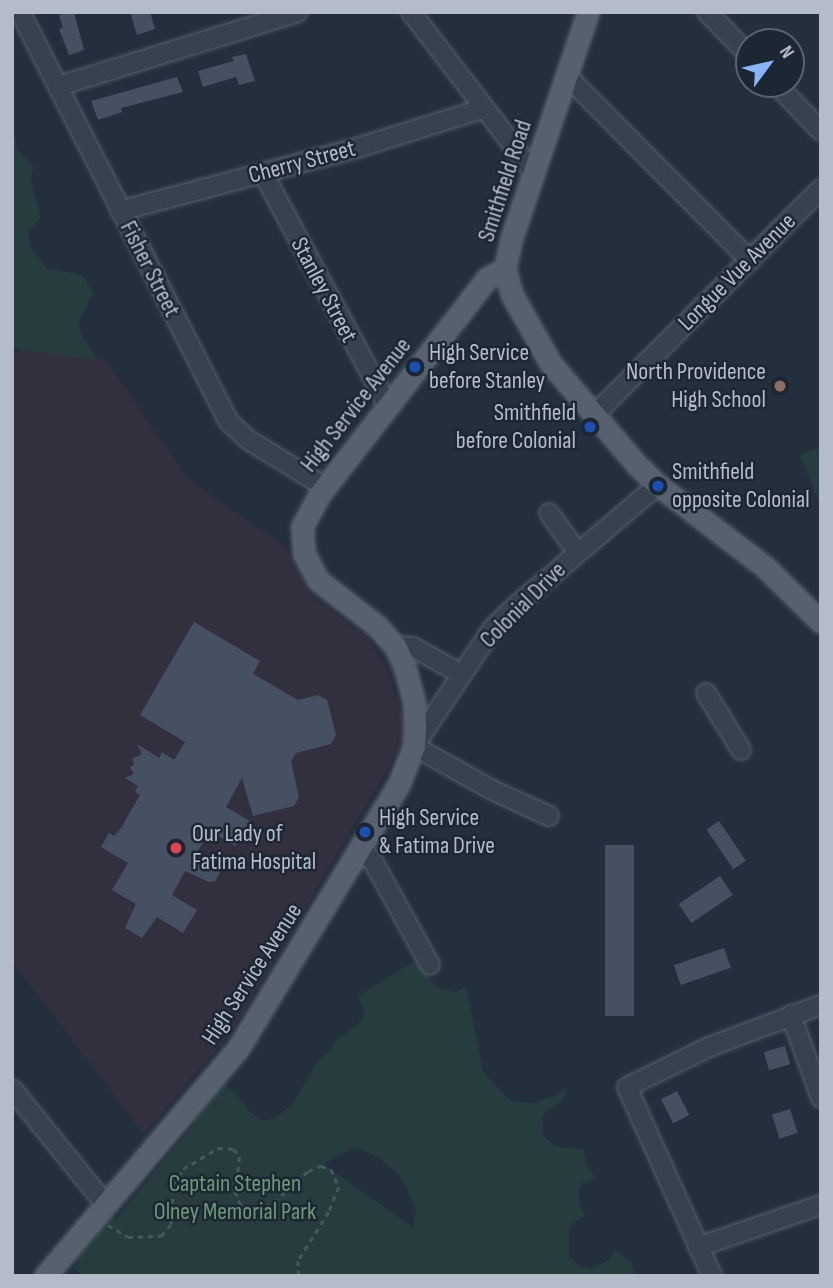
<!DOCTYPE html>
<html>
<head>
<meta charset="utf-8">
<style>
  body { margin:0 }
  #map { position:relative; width:833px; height:1288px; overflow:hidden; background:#242f3e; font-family:"Sofia Sans Condensed",sans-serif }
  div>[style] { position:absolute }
  .medical>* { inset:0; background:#32303f }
  .green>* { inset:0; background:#263c3f }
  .building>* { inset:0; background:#455162; transform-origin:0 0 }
  .path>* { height:2.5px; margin-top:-1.25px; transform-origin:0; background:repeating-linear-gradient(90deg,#44595c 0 5px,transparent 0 10px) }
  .roads { filter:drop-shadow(0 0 2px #565f6c) drop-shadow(0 0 2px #565f6c) }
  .minor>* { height:18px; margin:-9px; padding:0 9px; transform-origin:9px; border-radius:9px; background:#38414e }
  .major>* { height:21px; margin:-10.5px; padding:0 10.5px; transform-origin:10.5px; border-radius:10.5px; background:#56606e }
  .dots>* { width:19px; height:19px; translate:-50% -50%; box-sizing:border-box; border:4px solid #1d2633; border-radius:50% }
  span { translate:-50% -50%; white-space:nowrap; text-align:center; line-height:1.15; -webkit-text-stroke:5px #1d2633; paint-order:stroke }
  .street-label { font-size:24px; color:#b4bcc9 }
  .poi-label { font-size:24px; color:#b4bcc9 }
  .left { translate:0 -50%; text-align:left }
  .right { translate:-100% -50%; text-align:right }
  .park-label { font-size:24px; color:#6b9a76 }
  .frame { position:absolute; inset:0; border:14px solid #b4bcc9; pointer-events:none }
  .north { position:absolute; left:735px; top:28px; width:70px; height:70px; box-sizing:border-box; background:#1d2633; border:2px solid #59626f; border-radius:50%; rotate:57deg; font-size:19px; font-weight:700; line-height:28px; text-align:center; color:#b4bcc9 }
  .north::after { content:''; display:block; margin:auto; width:24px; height:32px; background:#8ab4f8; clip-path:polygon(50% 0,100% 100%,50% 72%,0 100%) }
</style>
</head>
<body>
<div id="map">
  <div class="medical">
    <i style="clip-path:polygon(26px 350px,104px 358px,188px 479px,284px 546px,312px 596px,369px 639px,389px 674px,408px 734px,232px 1031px,144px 1134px,12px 961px,12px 351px)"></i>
  </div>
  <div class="green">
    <i style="clip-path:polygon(12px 135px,16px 138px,17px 149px,33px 166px,31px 180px,41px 218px,29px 231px,30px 245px,47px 269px,83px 275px,93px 293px,79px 322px,81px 334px,98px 360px,12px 348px)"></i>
    <i style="clip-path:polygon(821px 447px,821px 507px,800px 455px)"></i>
    <i style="clip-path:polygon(evenodd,418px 959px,436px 988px,456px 992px,466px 987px,483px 1071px,503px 1094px,511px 1101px,533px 1103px,556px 1095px,567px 1087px,562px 1102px,548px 1109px,543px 1116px,543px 1135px,555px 1147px,583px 1149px,587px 1165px,596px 1178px,583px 1183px,579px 1190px,579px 1204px,586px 1216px,574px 1223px,569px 1231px,569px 1256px,580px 1267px,591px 1269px,609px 1260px,615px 1249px,632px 1263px,634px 1276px,84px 1276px,74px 1269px,80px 1262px,67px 1251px,103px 1206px,116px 1219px,195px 1123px,173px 1124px,215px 1077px,236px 1094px,250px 1112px,261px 1120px,273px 1119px,292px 1105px,318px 1060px,330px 1051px,335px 1042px,362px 1021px,364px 1010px,358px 996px,418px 959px,355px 1147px,380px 1158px,402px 1178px,416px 1210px,413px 1227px,323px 1164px,355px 1147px)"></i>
  </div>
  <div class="building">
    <i style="clip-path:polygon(74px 12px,84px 50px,69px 55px,59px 29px,63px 28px,59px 15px)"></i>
    <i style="clip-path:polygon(130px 12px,150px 12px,155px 29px,137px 35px)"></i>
    <i style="clip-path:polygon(246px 54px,255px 81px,239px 85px,236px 77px,203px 87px,198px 71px,234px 61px,232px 57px)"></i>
    <i style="clip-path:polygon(177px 77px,183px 92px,121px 108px,122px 112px,98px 120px,91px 101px)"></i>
    <i style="clip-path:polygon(194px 622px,260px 661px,253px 674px,298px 700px,318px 695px,327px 700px,336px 735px,331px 744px,296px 753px,291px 762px,299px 797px,294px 806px,253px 816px,242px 778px,226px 807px,250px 821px,235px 846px,210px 831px,196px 854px,220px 872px,215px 881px,209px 882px,185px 871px,172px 895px,197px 910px,183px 933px,157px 917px,142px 938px,125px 928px,136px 904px,112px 890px,128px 863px,101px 847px,109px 833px,114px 836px,121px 828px,140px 795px,135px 792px,138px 786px,125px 778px,134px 774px,130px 767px,134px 765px,132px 759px,142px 754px,137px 744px,159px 758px,162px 752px,174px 760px,185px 742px,140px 715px)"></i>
    <i style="left:719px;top:821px;width:48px;height:15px;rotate:56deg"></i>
    <i style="left:605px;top:845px;width:29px;height:171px"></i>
    <i style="left:720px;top:876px;width:23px;height:50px;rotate:56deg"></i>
    <i style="left:724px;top:948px;width:21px;height:53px;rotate:71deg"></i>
    <i style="left:785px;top:1046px;width:19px;height:22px;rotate:74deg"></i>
    <i style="left:677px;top:1091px;width:27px;height:18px;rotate:63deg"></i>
    <i style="left:790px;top:1109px;width:25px;height:19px;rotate:72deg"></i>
  </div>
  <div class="path">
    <i style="left:108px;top:1225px;width:23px;rotate:31deg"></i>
    <i style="left:128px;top:1237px;width:33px;rotate:-2deg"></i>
    <i style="left:161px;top:1236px;width:16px;rotate:-50deg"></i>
    <i style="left:171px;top:1224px;width:39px;rotate:-87deg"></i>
    <i style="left:173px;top:1185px;width:19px;rotate:-58deg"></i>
    <i style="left:183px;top:1169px;width:41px;rotate:-31deg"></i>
    <i style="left:218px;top:1148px;width:16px;rotate:4deg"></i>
    <i style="left:234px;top:1149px;width:10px;rotate:53deg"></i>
    <i style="left:240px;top:1157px;width:34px;rotate:98deg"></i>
    <i style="left:235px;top:1191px;width:16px;rotate:68deg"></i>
    <i style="left:241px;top:1206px;width:17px;rotate:17deg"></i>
    <i style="left:257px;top:1211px;width:19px;rotate:-28deg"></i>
    <i style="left:274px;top:1202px;width:46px;rotate:-42.4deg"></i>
    <i style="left:308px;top:1171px;width:14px;rotate:-21deg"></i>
    <i style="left:321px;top:1166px;width:10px;rotate:17deg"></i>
    <i style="left:331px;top:1169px;width:20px;rotate:66deg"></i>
    <i style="left:339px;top:1187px;width:27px;rotate:112deg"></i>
    <i style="left:329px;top:1212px;width:58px;rotate:122.3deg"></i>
    <i style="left:298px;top:1261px;width:15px;rotate:86deg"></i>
  </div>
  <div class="roads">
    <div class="minor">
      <i style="left:20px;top:12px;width:459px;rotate:63deg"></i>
      <i style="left:228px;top:421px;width:26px;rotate:43deg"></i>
      <i style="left:247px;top:439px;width:92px;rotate:31.6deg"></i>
      <i style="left:411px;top:12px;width:203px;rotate:52.6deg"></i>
      <i style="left:707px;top:12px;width:60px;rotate:45.7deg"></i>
      <i style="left:567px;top:76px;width:260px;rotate:45.2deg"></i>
      <i style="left:776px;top:84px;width:65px;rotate:46.2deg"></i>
      <i style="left:59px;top:86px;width:250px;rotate:-17.2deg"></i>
      <i style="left:263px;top:173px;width:264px;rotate:61.8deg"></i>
      <i style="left:120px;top:211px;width:248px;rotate:-14.9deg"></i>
      <i style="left:360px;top:147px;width:128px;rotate:-17.3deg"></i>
      <i style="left:594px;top:415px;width:320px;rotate:-44.9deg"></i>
      <i style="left:549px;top:513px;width:48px;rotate:54.3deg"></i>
      <i style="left:395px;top:646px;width:18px;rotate:3deg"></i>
      <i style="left:413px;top:647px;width:55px;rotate:29.4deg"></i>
      <i style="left:706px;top:693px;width:67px;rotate:58.4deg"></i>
      <i style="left:549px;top:816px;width:63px;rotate:-155.5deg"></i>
      <i style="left:492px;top:790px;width:90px;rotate:-150.6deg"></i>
      <i style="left:414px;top:746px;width:142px;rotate:-56.2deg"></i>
      <i style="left:493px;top:628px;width:35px;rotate:-44deg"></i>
      <i style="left:518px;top:604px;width:184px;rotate:-40.4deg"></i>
      <i style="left:362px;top:848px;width:19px;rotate:51deg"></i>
      <i style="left:374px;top:863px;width:116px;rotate:61.2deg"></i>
      <i style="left:791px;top:1015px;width:88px;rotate:70.1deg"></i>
      <i style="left:12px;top:1089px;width:148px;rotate:51deg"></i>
      <i style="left:698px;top:1247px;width:130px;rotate:-18.9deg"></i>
      <i style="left:712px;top:1276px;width:207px;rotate:-114.2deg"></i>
      <i style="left:627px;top:1087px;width:91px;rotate:-26deg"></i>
      <i style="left:709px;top:1047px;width:120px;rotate:-20.6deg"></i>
    </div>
    <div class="major">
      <i style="left:588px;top:12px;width:241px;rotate:108.7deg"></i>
      <i style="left:511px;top:240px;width:30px;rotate:102deg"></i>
      <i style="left:505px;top:269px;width:27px;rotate:75deg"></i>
      <i style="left:512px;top:295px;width:79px;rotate:60.5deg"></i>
      <i style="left:551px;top:364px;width:133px;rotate:49.6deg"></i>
      <i style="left:637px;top:465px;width:29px;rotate:44deg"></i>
      <i style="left:658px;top:485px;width:136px;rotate:37.5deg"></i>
      <i style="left:766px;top:568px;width:77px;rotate:44.5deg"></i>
      <i style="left:45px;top:1276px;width:300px;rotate:-49.7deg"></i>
      <i style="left:239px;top:1047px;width:306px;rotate:-58.7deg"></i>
      <i style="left:398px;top:786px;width:43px;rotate:-68.2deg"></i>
      <i style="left:414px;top:746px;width:18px;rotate:-87deg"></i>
      <i style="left:415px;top:728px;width:26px;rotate:-92deg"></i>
      <i style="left:414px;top:702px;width:38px;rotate:-105deg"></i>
      <i style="left:404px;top:665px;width:21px;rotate:-115deg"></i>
      <i style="left:395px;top:646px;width:27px;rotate:-132deg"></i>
      <i style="left:377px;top:626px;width:75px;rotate:-142.1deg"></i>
      <i style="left:318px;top:580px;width:30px;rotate:-118deg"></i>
      <i style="left:304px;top:554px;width:27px;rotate:-94deg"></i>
      <i style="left:302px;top:527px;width:36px;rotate:-62deg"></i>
      <i style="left:319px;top:495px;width:247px;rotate:-52.2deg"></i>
      <i style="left:470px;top:300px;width:28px;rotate:-52deg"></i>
      <i style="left:487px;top:278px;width:20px;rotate:-27deg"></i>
    </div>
  </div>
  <div class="dots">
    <i style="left:415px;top:367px;background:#1a4fb4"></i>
    <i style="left:780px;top:386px;background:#8d6e63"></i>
    <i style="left:590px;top:427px;background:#1a4fb4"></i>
    <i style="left:658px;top:486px;background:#1a4fb4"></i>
    <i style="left:365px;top:832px;background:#1a4fb4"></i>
    <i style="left:176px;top:848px;background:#e0444e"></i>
  </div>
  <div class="street-label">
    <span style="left:302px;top:162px;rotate:-15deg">Cherry Street</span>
    <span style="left:505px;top:181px;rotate:-72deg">Smithfield Road</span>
    <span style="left:150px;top:269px;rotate:63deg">Fisher Street</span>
    <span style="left:737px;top:272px;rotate:-45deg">Longue Vue Avenue</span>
    <span style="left:324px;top:290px;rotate:62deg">Stanley Street</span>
    <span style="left:356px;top:405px;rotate:-52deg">High Service Avenue</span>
    <span style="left:523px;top:605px;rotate:-45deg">Colonial Drive</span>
    <span style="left:252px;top:974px;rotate:-57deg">High Service Avenue</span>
  </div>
  <div class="poi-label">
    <span class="left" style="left:429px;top:367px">High Service<br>before Stanley</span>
    <span class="right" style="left:766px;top:386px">North Providence<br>High School</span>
    <span class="right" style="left:576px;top:427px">Smithfield<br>before Colonial</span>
    <span class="left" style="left:672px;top:486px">Smithfield<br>opposite Colonial</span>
    <span class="left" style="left:379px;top:832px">High Service<br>&amp; Fatima Drive</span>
    <span class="left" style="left:192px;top:848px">Our Lady of<br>Fatima Hospital</span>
  </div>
  <div class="park-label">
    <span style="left:235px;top:1198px">Captain Stephen<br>Olney Memorial Park</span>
  </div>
  <div class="frame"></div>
  <div class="north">N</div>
</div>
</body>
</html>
